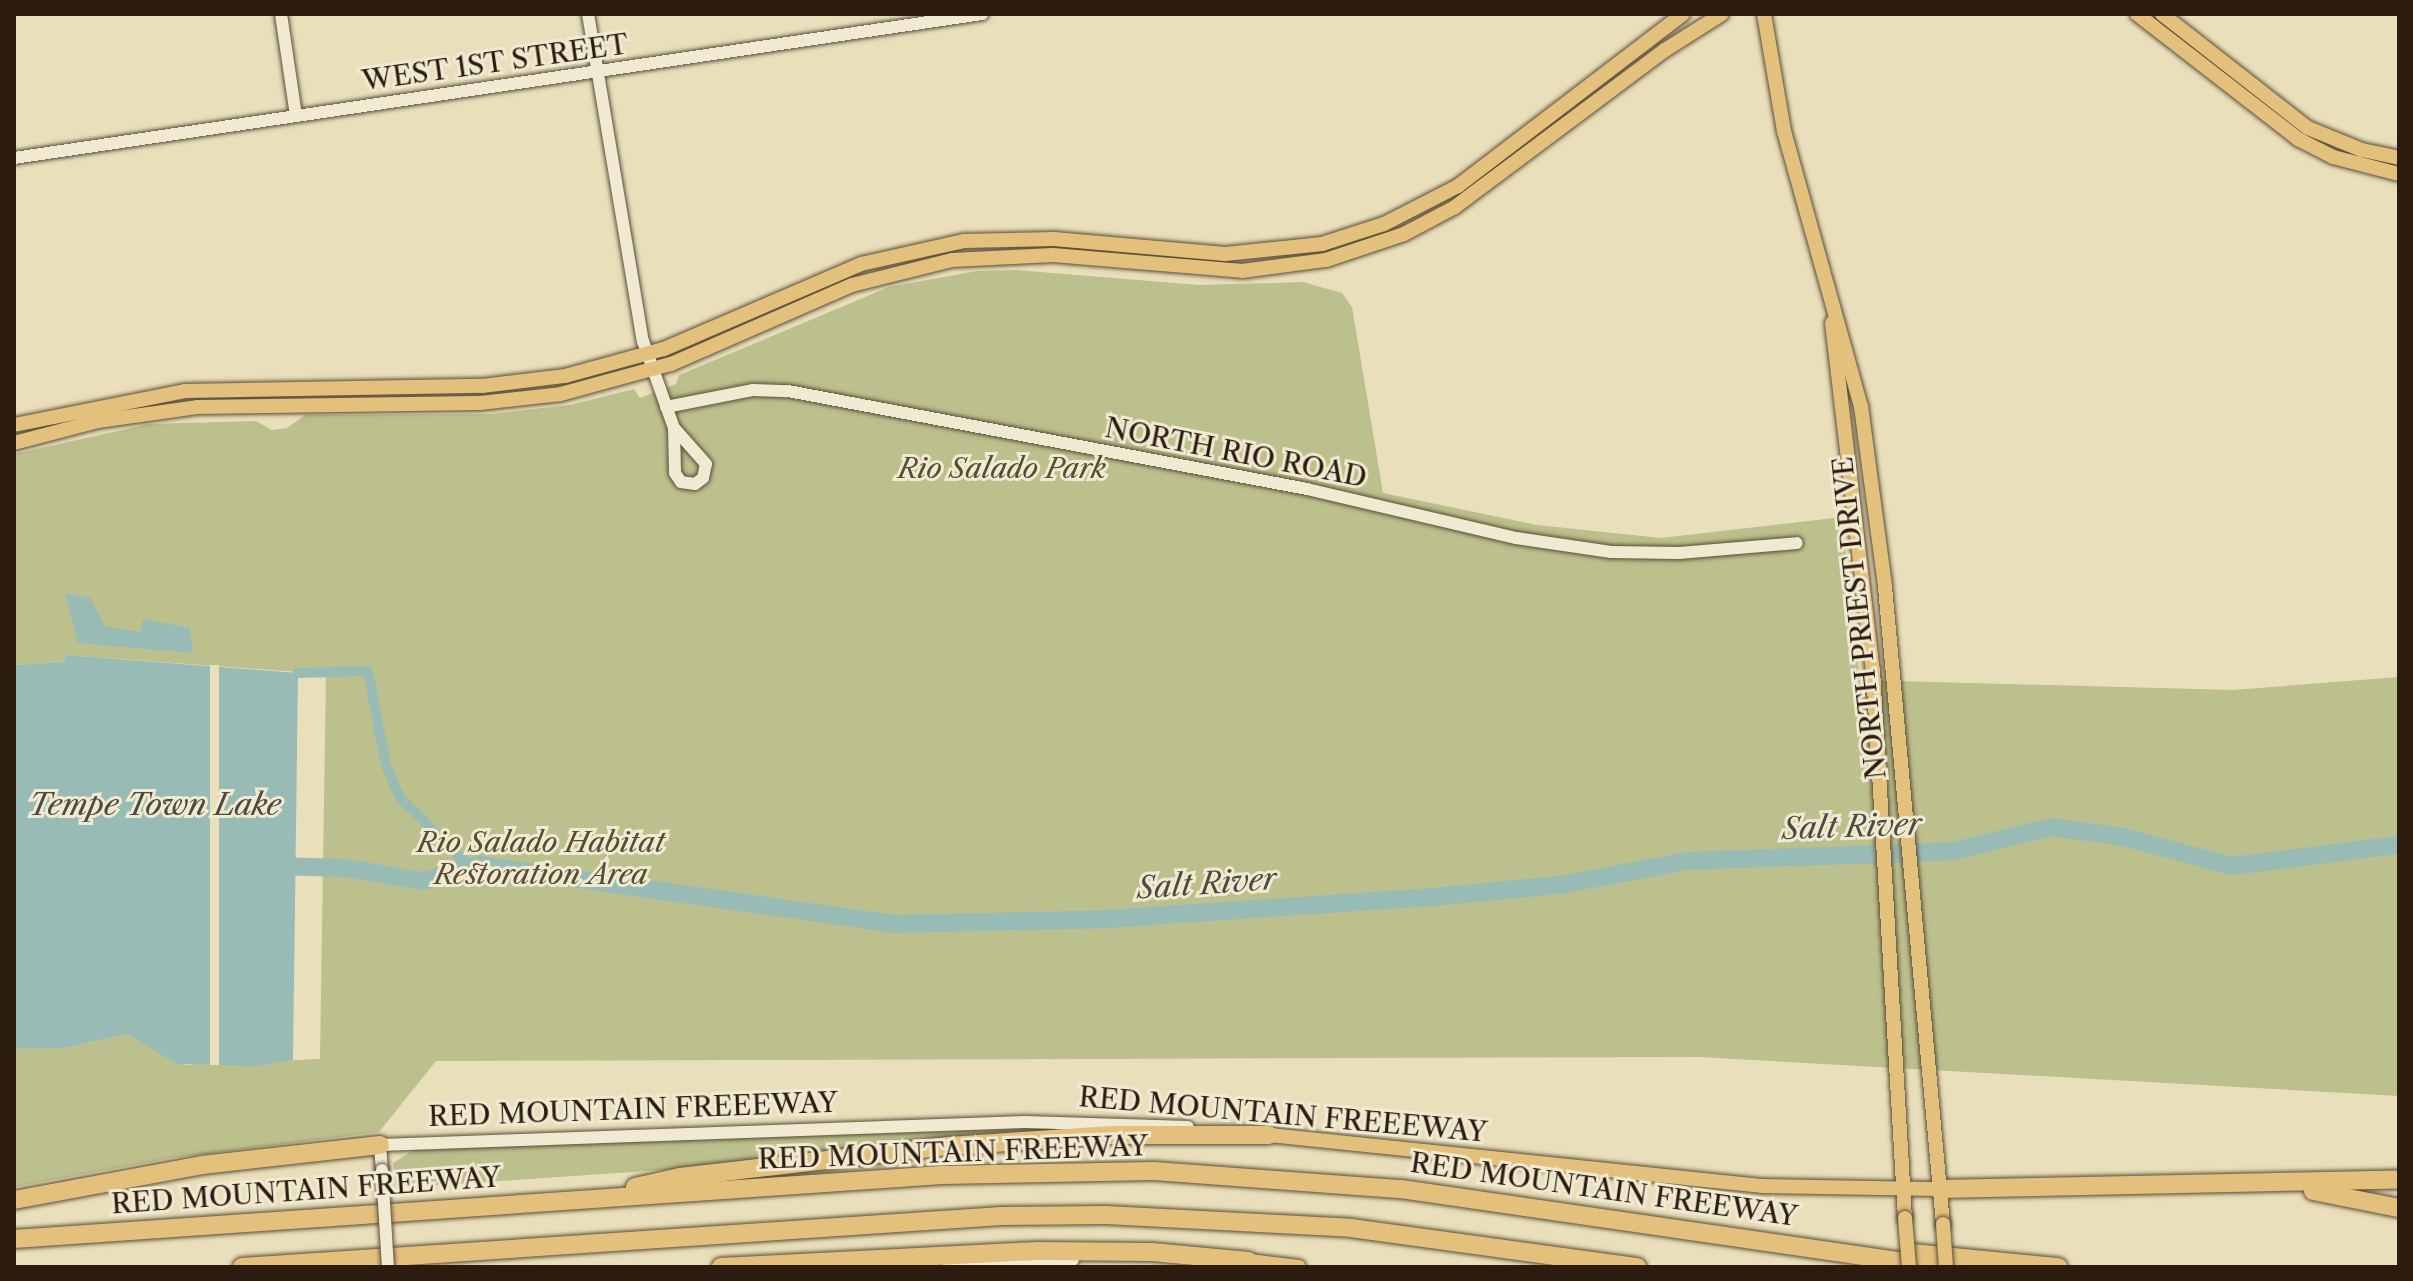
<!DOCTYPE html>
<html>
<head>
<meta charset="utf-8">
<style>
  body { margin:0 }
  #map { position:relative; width:2413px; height:1281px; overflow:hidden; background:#e9dfba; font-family:"Libre Caslon Text",serif }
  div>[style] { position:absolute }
  .green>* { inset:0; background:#bcc08c }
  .water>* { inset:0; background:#98bcb5 }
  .pier>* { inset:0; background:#e9dfba; transform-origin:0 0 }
  .canal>* { height:10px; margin:-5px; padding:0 5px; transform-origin:5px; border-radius:5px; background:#98bcb5 }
  .river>* { height:18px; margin:-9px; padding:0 9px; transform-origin:9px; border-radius:9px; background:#98bcb5 }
  .roads { filter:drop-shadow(0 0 2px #5b4c3a) drop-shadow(0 0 2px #5b4c3a) }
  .minor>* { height:12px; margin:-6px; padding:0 6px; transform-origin:6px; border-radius:6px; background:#f1ead2 }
  .major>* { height:14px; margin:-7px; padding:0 7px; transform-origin:7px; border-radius:7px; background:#e4c07d }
  .highway>* { height:18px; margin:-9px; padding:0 9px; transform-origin:9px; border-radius:9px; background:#e4c07d }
  .bridges { filter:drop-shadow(0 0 2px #5b4c3a) drop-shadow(0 0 2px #5b4c3a) }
  .minor-bridge>* { height:12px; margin:-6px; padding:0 6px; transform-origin:6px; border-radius:6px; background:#f1ead2 }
  .major-bridge>* { height:14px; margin:-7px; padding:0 7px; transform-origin:7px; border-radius:7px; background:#e4c07d }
  span { translate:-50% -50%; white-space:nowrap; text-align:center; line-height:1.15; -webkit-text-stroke:6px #f1ead2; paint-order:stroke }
  .street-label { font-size:28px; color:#2c1b0f }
  .park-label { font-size:28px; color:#574d34; font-style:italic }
  .water-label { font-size:30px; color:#4c4b41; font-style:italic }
  .frame { position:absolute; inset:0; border:16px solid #2c1b0f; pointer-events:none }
</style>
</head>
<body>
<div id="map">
  <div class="green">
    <i style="clip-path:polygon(1015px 270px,1199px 285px,1303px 282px,1342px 293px,1352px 307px,1383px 493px,1537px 525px,1661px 538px,1842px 517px,1860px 680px,2233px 690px,2399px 677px,2399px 1096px,1699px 1057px,436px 1061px,379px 1132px,172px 1158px,14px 1187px,14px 1049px,65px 1048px,127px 1034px,184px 1065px,320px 1059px,326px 674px,65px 655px,64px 662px,14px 665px,14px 454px,149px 424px,256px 421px,272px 430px,287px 428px,305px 415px,491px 414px,570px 405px,634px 389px,640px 398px,676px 384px,679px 375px,889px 287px,977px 271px)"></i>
    <i style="clip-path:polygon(1085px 1127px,793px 1161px,396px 1188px,393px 1163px,415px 1149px)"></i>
  </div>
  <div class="water">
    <i style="clip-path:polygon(65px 593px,90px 598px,105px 626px,140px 632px,143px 619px,190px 628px,193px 653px,78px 643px)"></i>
    <i style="clip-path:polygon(65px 655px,298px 673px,293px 1060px,259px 1066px,177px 1064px,127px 1034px,65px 1048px,14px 1049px,14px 665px,64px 662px)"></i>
  </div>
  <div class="pier">
    <i style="left:210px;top:665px;width:9px;height:400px"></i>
  </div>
  <div class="canal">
    <i style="left:298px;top:673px;width:70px;rotate:-1.6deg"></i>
    <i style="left:368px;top:671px;width:96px;rotate:79.2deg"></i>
    <i style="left:386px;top:765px;width:36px;rotate:67deg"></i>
    <i style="left:400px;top:798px;width:96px;rotate:44.2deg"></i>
  </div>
  <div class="river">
    <i style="left:273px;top:866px;width:72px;rotate:1.6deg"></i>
    <i style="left:345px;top:868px;width:79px;rotate:9.5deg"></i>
    <i style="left:423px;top:881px;width:58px;rotate:-15.9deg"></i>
    <i style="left:479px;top:865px;width:420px;rotate:8.1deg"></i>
    <i style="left:895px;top:924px;width:213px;rotate:-1.3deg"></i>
    <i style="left:1108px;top:919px;width:336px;rotate:-3.9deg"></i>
    <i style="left:1443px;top:896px;width:118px;rotate:-5.4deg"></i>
    <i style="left:1560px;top:885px;width:129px;rotate:-10.7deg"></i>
    <i style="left:1687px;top:861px;width:267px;rotate:-2.1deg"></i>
    <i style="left:1954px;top:851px;width:101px;rotate:-13.8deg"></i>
    <i style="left:2052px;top:827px;width:72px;rotate:8deg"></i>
    <i style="left:2123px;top:837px;width:113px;rotate:14.9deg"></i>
    <i style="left:2232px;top:866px;width:168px;rotate:-7.2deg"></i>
  </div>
  <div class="roads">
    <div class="minor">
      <i style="left:281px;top:14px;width:102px;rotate:81.6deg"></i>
      <i style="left:588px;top:14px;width:332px;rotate:80.5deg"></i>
      <i style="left:643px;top:341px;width:92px;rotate:70.4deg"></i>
      <i style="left:674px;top:428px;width:45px;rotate:88.7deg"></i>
      <i style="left:675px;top:473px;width:11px;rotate:56deg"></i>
      <i style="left:681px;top:482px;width:14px;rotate:8deg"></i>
      <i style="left:695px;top:484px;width:10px;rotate:-37deg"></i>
      <i style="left:703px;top:478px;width:14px;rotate:-78deg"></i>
      <i style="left:706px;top:464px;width:48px;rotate:-131.6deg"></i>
      <i style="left:14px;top:158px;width:979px;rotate:-8.46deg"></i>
      <i style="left:666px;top:407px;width:89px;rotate:-11.1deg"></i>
      <i style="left:753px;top:390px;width:35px;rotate:2deg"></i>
      <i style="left:788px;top:391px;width:528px;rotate:10.69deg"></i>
      <i style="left:1307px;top:489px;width:215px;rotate:13.2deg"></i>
      <i style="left:1516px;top:538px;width:96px;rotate:8.4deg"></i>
      <i style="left:1611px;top:552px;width:68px;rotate:0.8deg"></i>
      <i style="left:1679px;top:553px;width:118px;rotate:-4.8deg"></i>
      <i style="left:382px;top:1170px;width:25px;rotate:-95deg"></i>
      <i style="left:380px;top:1145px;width:645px;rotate:-2.04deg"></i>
      <i style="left:1025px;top:1122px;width:163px;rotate:1.8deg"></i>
      <i style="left:948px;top:1267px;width:125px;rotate:-3.2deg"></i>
    </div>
    <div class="major">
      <i style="left:1764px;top:14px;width:119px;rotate:80.3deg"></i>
      <i style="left:1784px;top:131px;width:286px;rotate:74.4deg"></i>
      <i style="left:1861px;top:406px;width:183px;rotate:82.4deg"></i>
      <i style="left:1885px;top:587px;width:640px;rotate:84.8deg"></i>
      <i style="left:2137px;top:14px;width:204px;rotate:37.8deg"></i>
      <i style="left:2298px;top:139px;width:39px;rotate:27deg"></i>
      <i style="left:2333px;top:157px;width:68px;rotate:14.4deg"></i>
      <i style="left:2162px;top:14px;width:185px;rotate:38deg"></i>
      <i style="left:2308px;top:128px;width:58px;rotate:22.2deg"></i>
      <i style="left:2362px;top:150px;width:38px;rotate:12deg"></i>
      <i style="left:1832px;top:323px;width:349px;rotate:83.3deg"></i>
      <i style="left:1873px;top:670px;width:549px;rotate:86.66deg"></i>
      <i style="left:14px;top:425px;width:174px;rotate:-11.2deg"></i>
      <i style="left:185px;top:391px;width:297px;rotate:-1deg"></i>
      <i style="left:482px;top:386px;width:84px;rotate:-6.9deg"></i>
      <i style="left:565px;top:376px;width:103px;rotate:-15.3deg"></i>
      <i style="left:664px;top:349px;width:215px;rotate:-23.3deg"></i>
      <i style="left:861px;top:264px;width:106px;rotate:-12.6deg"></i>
      <i style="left:964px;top:241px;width:90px;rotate:-1.3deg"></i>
      <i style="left:1054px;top:239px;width:172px;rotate:5deg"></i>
      <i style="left:1225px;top:254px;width:98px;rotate:-5.9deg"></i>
      <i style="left:1322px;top:244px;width:65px;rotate:-17.9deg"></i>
      <i style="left:1384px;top:224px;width:83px;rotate:-27.2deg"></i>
      <i style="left:1458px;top:186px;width:283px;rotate:-37.4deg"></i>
      <i style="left:14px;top:443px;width:87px;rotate:-14.7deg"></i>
      <i style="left:98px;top:421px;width:100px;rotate:-8deg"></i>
      <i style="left:197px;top:407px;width:283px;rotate:-0.8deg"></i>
      <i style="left:480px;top:403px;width:81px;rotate:-6.3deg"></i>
      <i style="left:561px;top:394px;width:114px;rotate:-15.3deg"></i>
      <i style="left:671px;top:364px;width:197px;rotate:-23.6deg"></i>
      <i style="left:852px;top:285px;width:103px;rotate:-14deg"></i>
      <i style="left:952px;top:260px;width:101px;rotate:-2.8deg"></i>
      <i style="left:1053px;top:255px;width:190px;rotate:4.8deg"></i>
      <i style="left:1242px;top:271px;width:85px;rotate:-7.5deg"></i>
      <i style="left:1326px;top:260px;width:82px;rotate:-18.4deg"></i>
      <i style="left:1404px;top:234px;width:58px;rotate:-27.9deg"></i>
      <i style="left:1455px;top:207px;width:262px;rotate:-36.8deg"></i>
      <i style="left:1665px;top:50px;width:67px;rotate:-32.3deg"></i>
      <i style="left:1269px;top:1135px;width:495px;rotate:5.9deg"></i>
      <i style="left:1761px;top:1186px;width:179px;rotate:1deg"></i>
      <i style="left:1249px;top:1261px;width:50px;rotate:6.8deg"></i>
    </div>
    <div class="highway">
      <i style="left:635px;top:1187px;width:46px;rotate:-12.5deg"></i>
      <i style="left:680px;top:1177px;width:271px;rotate:-6.6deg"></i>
      <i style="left:949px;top:1146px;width:162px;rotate:-3.9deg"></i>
      <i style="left:1111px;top:1135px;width:158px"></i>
      <i style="left:1940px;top:1189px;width:459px;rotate:-1.2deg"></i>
      <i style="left:2313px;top:1191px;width:88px;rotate:11.2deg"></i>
      <i style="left:14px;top:1200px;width:191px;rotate:-10.5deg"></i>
      <i style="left:202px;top:1165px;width:179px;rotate:-6.4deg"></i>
      <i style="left:14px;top:1239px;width:930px;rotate:-3.95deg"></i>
      <i style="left:942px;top:1175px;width:212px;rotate:-1.1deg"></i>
      <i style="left:1154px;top:1171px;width:248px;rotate:4.2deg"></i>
      <i style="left:1401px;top:1189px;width:544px;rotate:8.25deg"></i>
      <i style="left:1912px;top:1253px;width:147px;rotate:5.5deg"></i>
      <i style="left:242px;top:1267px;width:761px;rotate:-3.84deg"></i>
      <i style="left:1001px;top:1216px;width:105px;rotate:-0.5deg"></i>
      <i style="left:1106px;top:1215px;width:245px;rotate:3deg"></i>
      <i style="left:1351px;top:1228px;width:289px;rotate:7.8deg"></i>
      <i style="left:721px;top:1267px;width:317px;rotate:-2.9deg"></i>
      <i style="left:1038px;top:1251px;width:114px;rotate:0.5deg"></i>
      <i style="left:1152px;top:1252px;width:97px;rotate:5.3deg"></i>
    </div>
  </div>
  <div class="bridges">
    <div class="minor-bridge">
      <i style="left:382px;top:1170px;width:97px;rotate:86.5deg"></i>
    </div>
    <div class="major-bridge">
      <i style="left:1905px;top:1218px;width:49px;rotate:85.3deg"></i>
      <i style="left:1943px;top:1224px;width:43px;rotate:86deg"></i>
    </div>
  </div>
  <div class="street-label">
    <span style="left:495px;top:62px;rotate:-8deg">WEST 1ST STREET</span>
    <span style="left:1236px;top:452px;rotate:11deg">NORTH RIO ROAD</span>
    <span style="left:1859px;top:618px;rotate:-96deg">NORTH PRIEST DRIVE</span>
    <span style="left:633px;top:1109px;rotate:-2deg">RED MOUNTAIN FREEEWAY</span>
    <span style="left:1283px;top:1114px;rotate:5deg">RED MOUNTAIN FREEEWAY</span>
    <span style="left:953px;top:1152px;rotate:-2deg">RED MOUNTAIN FREEWAY</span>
    <span style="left:1604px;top:1189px;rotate:8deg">RED MOUNTAIN FREEWAY</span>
    <span style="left:306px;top:1190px;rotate:-4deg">RED MOUNTAIN FREEWAY</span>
  </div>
  <div class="park-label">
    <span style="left:1002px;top:468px">Rio Salado Park</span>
    <span style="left:541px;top:858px">Rio Salado Habitat<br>Restoration Area</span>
  </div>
  <div class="water-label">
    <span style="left:155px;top:805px">Tempe Town Lake</span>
    <span style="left:1852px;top:827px;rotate:-2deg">Salt River</span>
    <span style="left:1207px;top:884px;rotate:-4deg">Salt River</span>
  </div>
  <div class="frame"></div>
</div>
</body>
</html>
